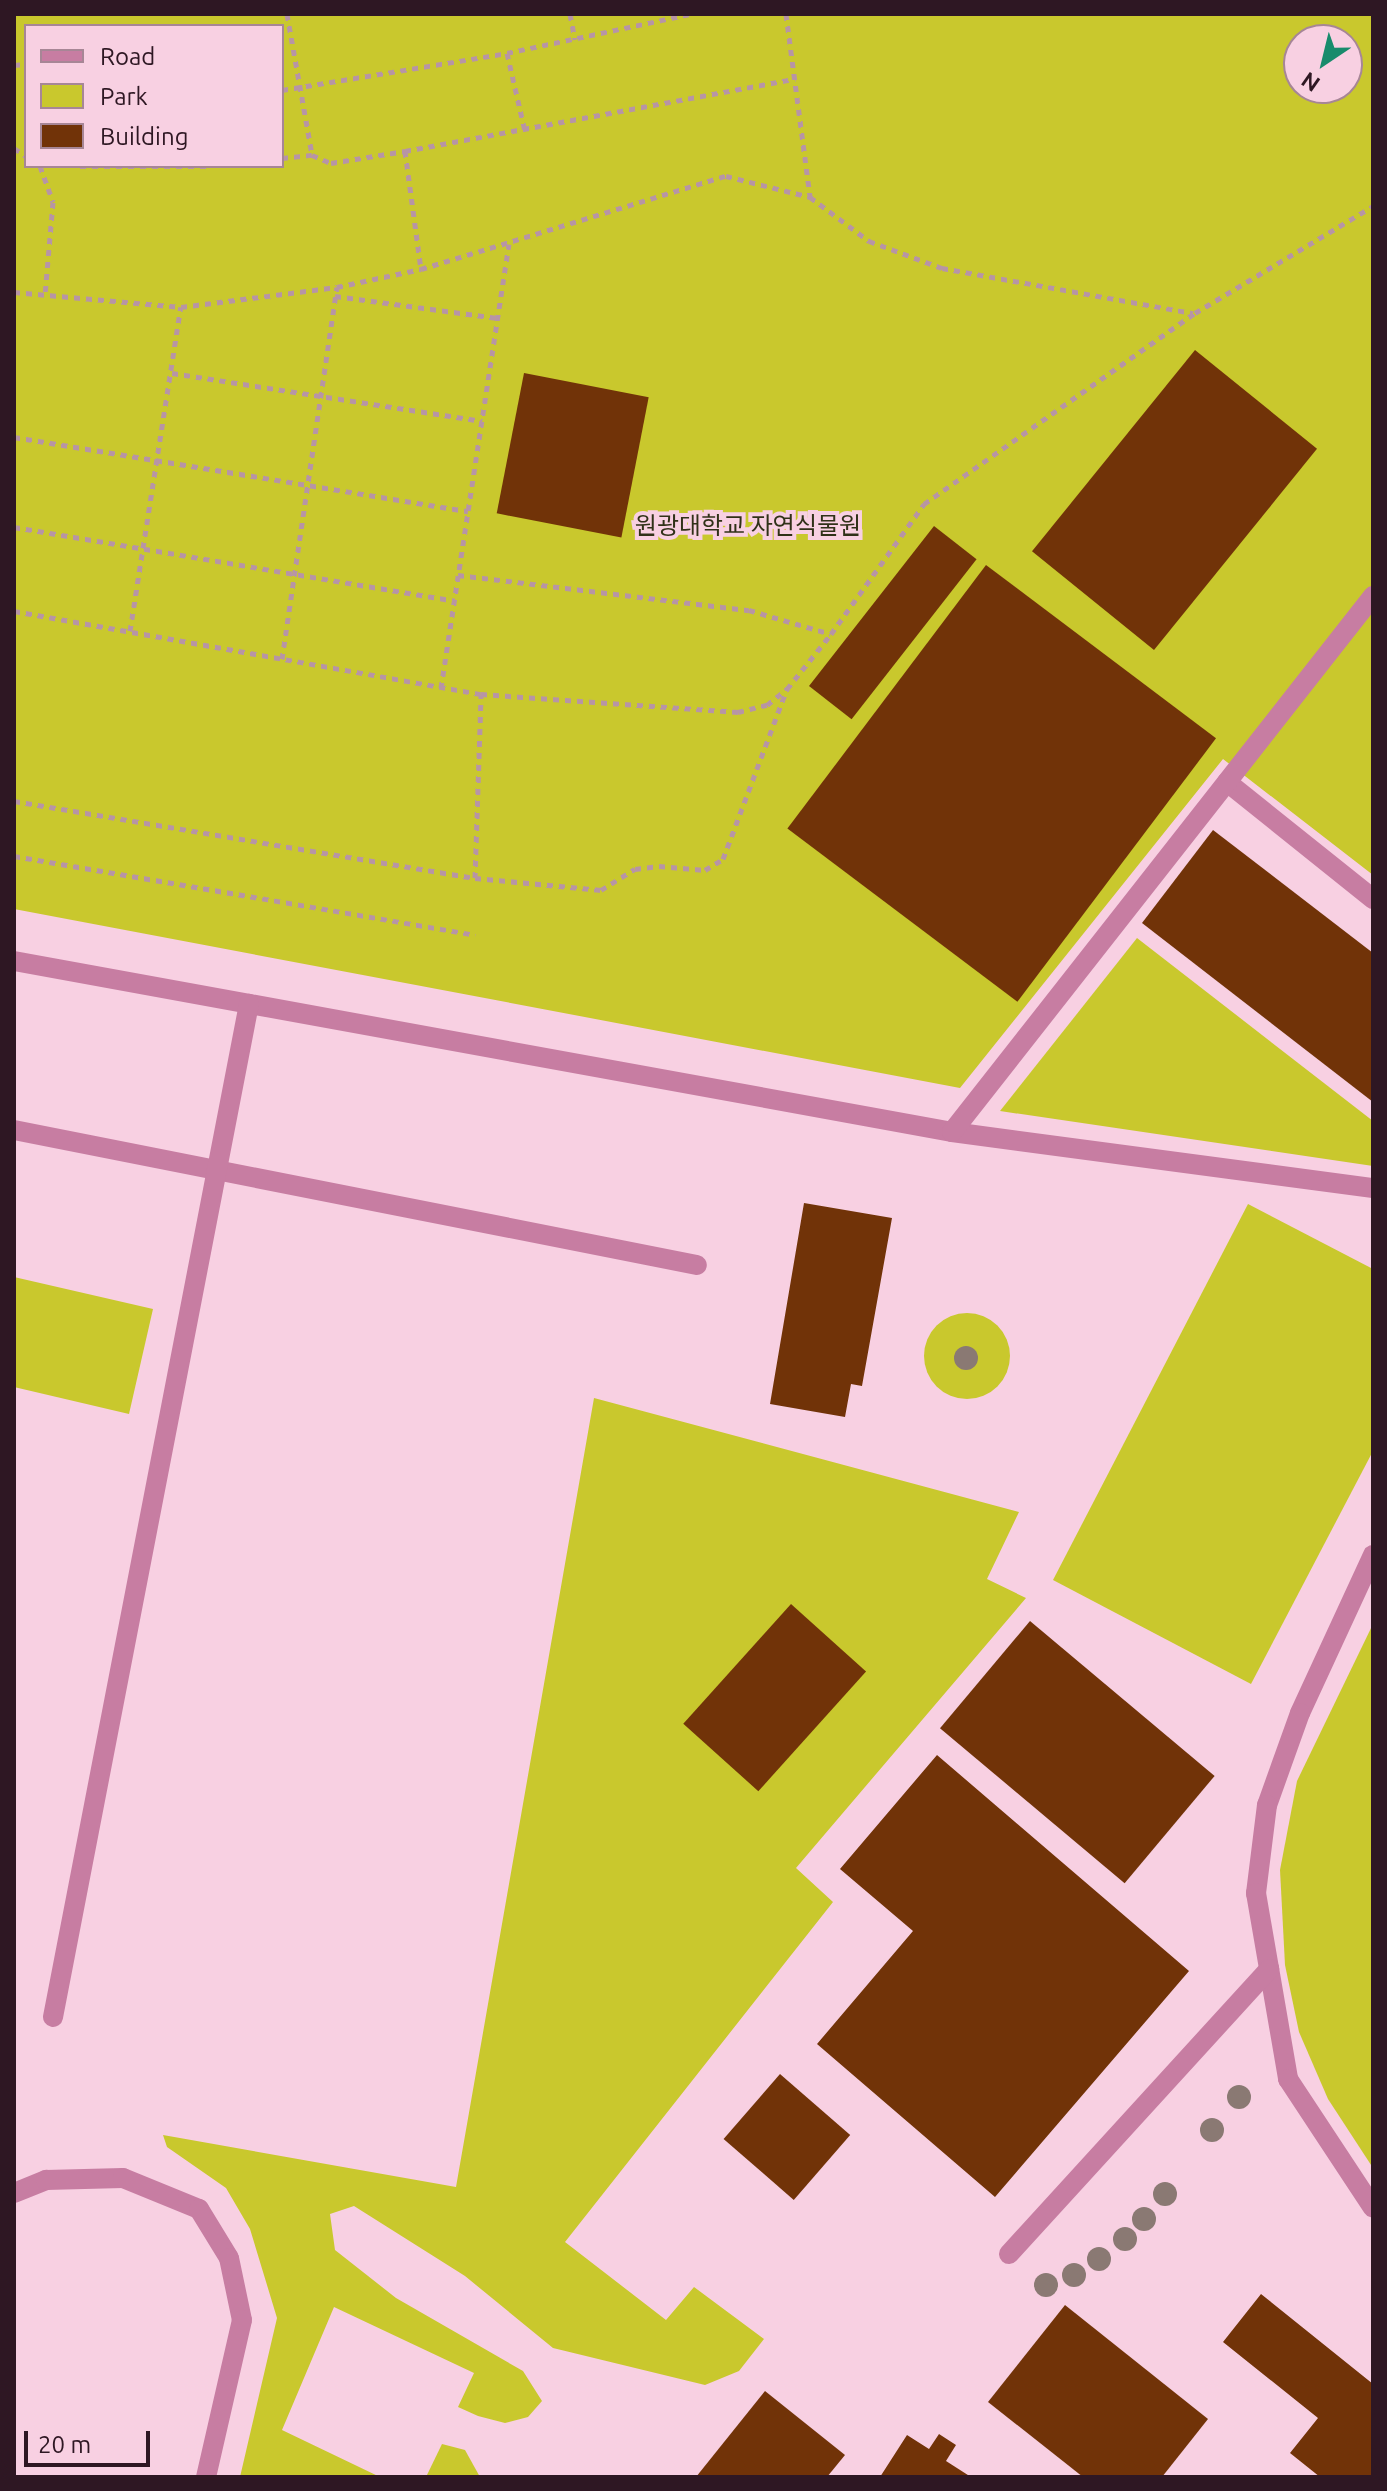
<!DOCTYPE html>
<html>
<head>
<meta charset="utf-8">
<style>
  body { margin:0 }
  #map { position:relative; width:1387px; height:2491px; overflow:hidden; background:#f8d0e2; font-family:Ubuntu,"Noto Sans KR",sans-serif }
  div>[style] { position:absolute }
  .green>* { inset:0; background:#c9c82d }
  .round { border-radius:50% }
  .building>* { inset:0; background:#713308; transform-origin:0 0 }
  .path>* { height:5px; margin-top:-2.5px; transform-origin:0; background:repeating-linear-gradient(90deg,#b795a5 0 6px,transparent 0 12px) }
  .lane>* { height:20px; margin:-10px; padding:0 10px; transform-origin:10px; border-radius:10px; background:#c77da2 }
  .street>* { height:20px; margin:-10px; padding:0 10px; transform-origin:10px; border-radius:10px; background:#c77da2 }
  .trees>* { width:24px; height:24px; margin:-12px; border-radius:50%; background:#8a7973 }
  span { translate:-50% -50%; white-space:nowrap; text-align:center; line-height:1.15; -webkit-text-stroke:8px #f8d0e2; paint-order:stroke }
  .park-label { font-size:24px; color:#303118 }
  .frame { position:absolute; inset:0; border:16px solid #2e1723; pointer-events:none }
  .legend { position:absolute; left:24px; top:24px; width:260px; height:144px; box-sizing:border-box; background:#f8d0e2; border:2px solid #a78696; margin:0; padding:10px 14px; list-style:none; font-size:24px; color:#2e1723 }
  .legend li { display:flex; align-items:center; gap:16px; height:40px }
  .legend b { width:40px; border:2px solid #a78696 }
  .north { position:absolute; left:1283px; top:24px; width:80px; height:80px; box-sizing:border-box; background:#f8d0e2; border:2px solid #a78696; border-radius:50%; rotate:215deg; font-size:22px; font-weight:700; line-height:32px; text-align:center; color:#2e1723 }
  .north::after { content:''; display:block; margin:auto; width:28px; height:36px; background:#188b6c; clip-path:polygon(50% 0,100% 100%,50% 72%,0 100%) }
  .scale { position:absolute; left:24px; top:2431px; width:126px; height:36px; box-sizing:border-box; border:4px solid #2e1723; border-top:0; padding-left:10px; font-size:24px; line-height:28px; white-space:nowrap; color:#2e1723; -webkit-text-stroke:6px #f8d0e2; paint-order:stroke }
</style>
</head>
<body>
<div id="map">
  <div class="green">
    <i style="clip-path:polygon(evenodd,14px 14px,1373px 14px,1373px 875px,1223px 759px,960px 1088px,14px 909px,14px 14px,26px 26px,282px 26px,282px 166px,26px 166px,26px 26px,14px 14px,1299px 40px,1347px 40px,1347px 88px,1299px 88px,1299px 40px)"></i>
    <i style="clip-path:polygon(1137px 938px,1373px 1121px,1373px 1166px,1000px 1111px)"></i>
    <i style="clip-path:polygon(1248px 1204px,1373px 1269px,1373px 1451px,1251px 1684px,1053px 1580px)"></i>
    <i style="clip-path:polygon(14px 1277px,153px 1309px,129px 1414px,14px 1387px)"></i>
    <i class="round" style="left:924px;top:1313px;width:86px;height:86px"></i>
    <i style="clip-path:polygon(594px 1398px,1019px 1512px,987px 1579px,1026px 1598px,796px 1868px,833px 1902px,565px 2242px,666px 2320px,694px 2287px,764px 2339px,739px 2371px,705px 2385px,553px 2348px,465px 2276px,354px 2206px,330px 2214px,335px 2250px,396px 2298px,523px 2371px,542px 2401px,528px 2417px,505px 2423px,478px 2416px,458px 2407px,474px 2373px,334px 2307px,282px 2430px,380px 2477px,240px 2477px,277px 2318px,250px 2229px,226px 2188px,167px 2147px,163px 2135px,456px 2187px)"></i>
    <i style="clip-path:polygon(1373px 1624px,1373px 2168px,1328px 2099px,1299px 2032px,1285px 1965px,1280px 1870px,1297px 1781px)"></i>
    <i style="clip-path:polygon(442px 2444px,465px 2450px,480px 2477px,426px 2477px)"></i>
  </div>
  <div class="building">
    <i style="left:1195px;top:350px;width:157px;height:259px;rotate:39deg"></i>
    <i style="left:524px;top:373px;width:127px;height:143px;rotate:11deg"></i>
    <i style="left:934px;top:526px;width:54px;height:203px;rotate:38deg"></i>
    <i style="left:986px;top:565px;width:288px;height:330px;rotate:37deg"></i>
    <i style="clip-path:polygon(1213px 830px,1373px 953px,1373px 1102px,1142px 923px)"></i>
    <i style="clip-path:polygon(804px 1203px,892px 1218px,862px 1386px,851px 1384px,845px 1417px,770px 1404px)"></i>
    <i style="left:791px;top:1604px;width:101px;height:161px;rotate:42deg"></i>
    <i style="left:1030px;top:1621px;width:241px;height:140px;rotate:40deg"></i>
    <i style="clip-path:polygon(937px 1755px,1189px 1971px,995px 2197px,817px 2044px,913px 1931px,840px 1869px)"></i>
    <i style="left:780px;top:2074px;width:93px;height:86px;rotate:41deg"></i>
    <i style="clip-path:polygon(1261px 2294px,1373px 2384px,1372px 2477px,1320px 2477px,1290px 2453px,1318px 2418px,1223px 2342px)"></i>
    <i style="clip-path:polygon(1065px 2305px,1208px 2419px,1162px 2477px,1083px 2477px,988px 2402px)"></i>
    <i style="clip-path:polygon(765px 2391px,845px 2455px,827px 2477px,696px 2477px)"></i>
    <i style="clip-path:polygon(939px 2434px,956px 2445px,946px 2461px,971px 2477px,880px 2477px,907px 2435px,929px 2449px)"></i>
  </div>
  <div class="path">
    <i style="left:287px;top:14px;width:143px;rotate:79.9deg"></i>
    <i style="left:312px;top:155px;width:21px;rotate:23deg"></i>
    <i style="left:331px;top:163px;width:75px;rotate:-9.2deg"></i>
    <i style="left:405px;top:151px;width:119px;rotate:82.3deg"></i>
    <i style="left:570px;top:14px;width:26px;rotate:79deg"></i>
    <i style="left:786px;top:14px;width:185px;rotate:82.5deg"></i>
    <i style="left:507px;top:53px;width:80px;rotate:77deg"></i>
    <i style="left:14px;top:65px;width:12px;rotate:-5deg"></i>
    <i style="left:282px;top:90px;width:228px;rotate:-9.3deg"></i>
    <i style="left:507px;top:53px;width:188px;rotate:-12deg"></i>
    <i style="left:14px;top:148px;width:14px;rotate:34deg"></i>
    <i style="left:405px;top:151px;width:397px;rotate:-10.5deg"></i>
    <i style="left:282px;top:158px;width:30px;rotate:-6deg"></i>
    <i style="left:40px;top:166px;width:38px;rotate:70deg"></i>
    <i style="left:53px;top:202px;width:94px;rotate:94.9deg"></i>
    <i style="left:80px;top:166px;width:130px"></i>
    <i style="left:14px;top:292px;width:168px;rotate:5.1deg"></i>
    <i style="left:181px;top:307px;width:157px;rotate:-7.3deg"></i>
    <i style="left:337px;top:287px;width:86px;rotate:-12.1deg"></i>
    <i style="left:421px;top:269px;width:319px;rotate:-17deg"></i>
    <i style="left:726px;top:176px;width:87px;rotate:14deg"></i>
    <i style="left:810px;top:197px;width:74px;rotate:36.7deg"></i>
    <i style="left:869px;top:241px;width:78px;rotate:20.3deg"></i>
    <i style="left:942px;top:268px;width:255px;rotate:10.2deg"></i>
    <i style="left:335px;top:296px;width:164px;rotate:7.7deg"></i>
    <i style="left:172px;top:373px;width:314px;rotate:8.8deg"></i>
    <i style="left:14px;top:437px;width:460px;rotate:9.3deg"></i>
    <i style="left:14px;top:527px;width:447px;rotate:9.5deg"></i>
    <i style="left:458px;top:575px;width:293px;rotate:6.9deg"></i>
    <i style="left:749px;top:610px;width:85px;rotate:16.3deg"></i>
    <i style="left:14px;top:611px;width:474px;rotate:10.1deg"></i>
    <i style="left:481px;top:694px;width:258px;rotate:4deg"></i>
    <i style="left:738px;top:712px;width:30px;rotate:-14deg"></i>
    <i style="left:767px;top:705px;width:26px;rotate:-39deg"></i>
    <i style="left:787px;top:689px;width:70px;rotate:-51.3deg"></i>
    <i style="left:831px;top:634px;width:160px;rotate:-54.4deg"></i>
    <i style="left:924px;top:504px;width:332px;rotate:-35.2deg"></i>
    <i style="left:1195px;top:313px;width:208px;rotate:-31deg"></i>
    <i style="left:130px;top:631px;width:328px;rotate:-81.1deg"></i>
    <i style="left:282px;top:659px;width:376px;rotate:-81.6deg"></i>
    <i style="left:441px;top:688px;width:449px;rotate:-81.3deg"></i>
    <i style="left:14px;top:801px;width:467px;rotate:9.5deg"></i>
    <i style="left:475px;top:878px;width:127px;rotate:5.4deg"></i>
    <i style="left:601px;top:890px;width:40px;rotate:-32deg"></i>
    <i style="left:635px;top:869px;width:24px;rotate:-7deg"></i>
    <i style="left:659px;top:866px;width:46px;rotate:5deg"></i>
    <i style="left:705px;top:870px;width:21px;rotate:-31deg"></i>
    <i style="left:723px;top:859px;width:182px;rotate:-69.4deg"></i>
    <i style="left:14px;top:856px;width:468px;rotate:9.7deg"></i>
    <i style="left:475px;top:878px;width:184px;rotate:-88.1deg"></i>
  </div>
  <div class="lane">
    <i style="left:1227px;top:782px;width:187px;rotate:38.7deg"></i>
    <i style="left:14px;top:961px;width:953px;rotate:10.33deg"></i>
    <i style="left:952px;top:1132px;width:425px;rotate:7.6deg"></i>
    <i style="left:14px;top:1130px;width:696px;rotate:11.18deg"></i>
    <i style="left:952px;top:1132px;width:682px;rotate:-51.85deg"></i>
    <i style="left:1373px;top:1555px;width:174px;rotate:114.8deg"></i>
    <i style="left:1300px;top:1713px;width:98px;rotate:109.7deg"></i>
    <i style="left:1267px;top:1805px;width:89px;rotate:97.1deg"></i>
    <i style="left:1256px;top:1893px;width:189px;rotate:80.2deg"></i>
    <i style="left:1288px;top:2079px;width:154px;rotate:56.6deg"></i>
    <i style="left:53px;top:2017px;width:1032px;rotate:-79.05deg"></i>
    <i style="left:1009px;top:2254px;width:386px;rotate:-47.6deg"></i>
  </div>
  <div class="street">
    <i style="left:14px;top:2193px;width:35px;rotate:-22deg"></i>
    <i style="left:46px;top:2180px;width:77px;rotate:-1.5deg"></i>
    <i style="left:123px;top:2178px;width:82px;rotate:22.2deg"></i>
    <i style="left:199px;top:2209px;width:57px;rotate:58.5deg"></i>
    <i style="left:229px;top:2258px;width:63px;rotate:78.2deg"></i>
    <i style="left:242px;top:2320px;width:161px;rotate:102.9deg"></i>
  </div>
  <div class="trees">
    <i style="left:966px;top:1358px"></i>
    <i style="left:1239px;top:2097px"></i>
    <i style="left:1212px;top:2130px"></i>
    <i style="left:1165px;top:2194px"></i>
    <i style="left:1144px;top:2219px"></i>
    <i style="left:1125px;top:2239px"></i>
    <i style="left:1099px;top:2259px"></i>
    <i style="left:1074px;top:2275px"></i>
    <i style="left:1046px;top:2285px"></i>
  </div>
  <div class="park-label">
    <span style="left:748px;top:526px">원광대학교 자연식물원</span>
  </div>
  <div class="frame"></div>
  <ul class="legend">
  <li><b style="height:10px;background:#c77da2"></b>Road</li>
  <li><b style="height:22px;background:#c9c82d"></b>Park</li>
  <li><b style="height:22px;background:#713308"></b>Building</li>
  </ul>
  <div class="north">N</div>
  <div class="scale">20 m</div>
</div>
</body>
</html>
